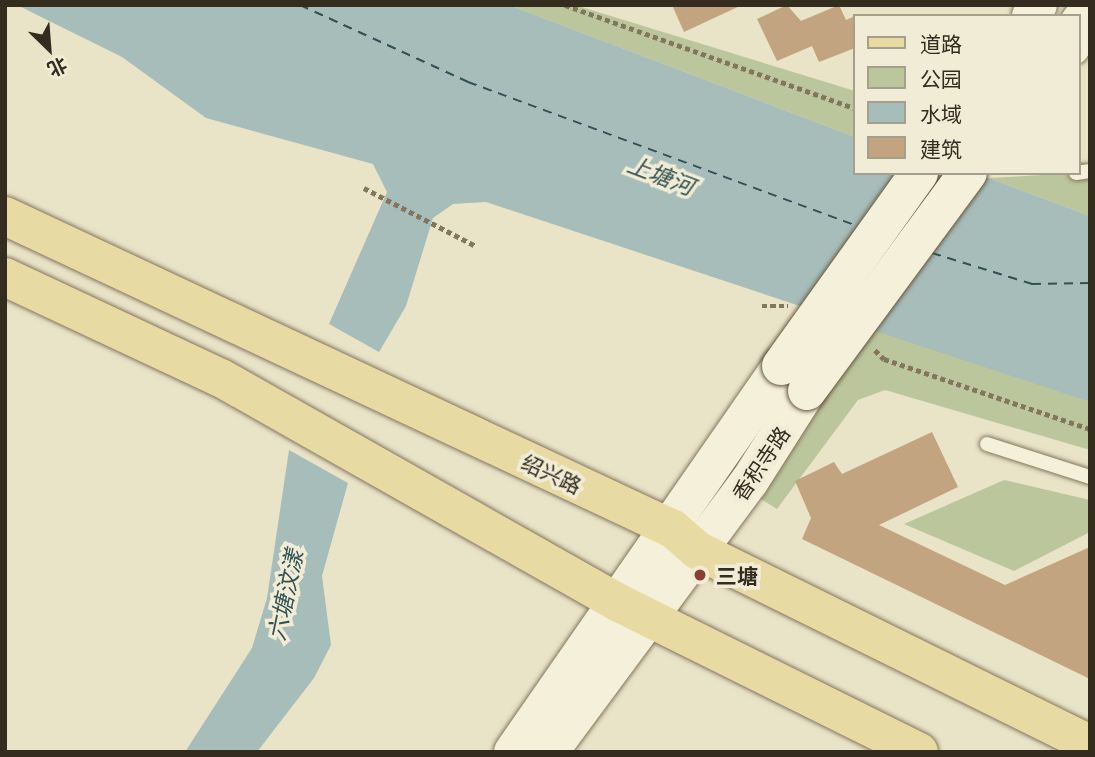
<!DOCTYPE html>
<html>
<head>
<meta charset="utf-8">
<style>
  body { margin:0 }
  #map { position:relative; width:1095px; height:757px; overflow:hidden; background:#e9e3c7; font-family:"Playfair Display","Noto Sans SC",serif }
  div>[style] { position:absolute }
  .green>* { inset:0; background:#bcc69c }
  .water>* { inset:0; background:#a7bdb9 }
  .ferry>* { height:2px; margin-top:-1px; transform-origin:0; background:repeating-linear-gradient(90deg,#315153 0 9px,transparent 0 16px) }
  .building>* { inset:0; background:#c3a481 }
  .path>* { height:4.5px; margin-top:-2.25px; transform-origin:0; background:repeating-linear-gradient(90deg,#83765e 0 5px,transparent 0 8.5px) }
  .roads { filter:drop-shadow(0 0 2px #83765e) drop-shadow(0 0 2px #83765e) }
  .lane>* { height:14px; margin:-7px; padding:0 7px; transform-origin:7px; border-radius:7px; background:#f5f0d9 }
  .secondary>* { height:38px; margin:-19px; padding:0 19px; transform-origin:19px; border-radius:19px; background:#f5f0d9 }
  .primary>* { height:38px; margin:-19px; padding:0 19px; transform-origin:19px; border-radius:19px; background:#e8daa3 }
  .bridges { filter:drop-shadow(0 0 2px #655741) drop-shadow(0 0 2px #655741) }
  .secondary-bridge>* { height:38px; margin:-19px; padding:0 19px; transform-origin:19px; border-radius:19px; background:#f5f0d9 }
  .dots>* { width:19px; height:19px; translate:-50% -50%; box-sizing:border-box; border:4px solid #f1ecd5; border-radius:50% }
  span { translate:-50% -50%; white-space:nowrap; text-align:center; line-height:1.15; -webkit-text-stroke:7px #f1ecd5; paint-order:stroke }
  .street-label { font-size:21px; color:#352c20 }
  .poi-label { font-size:21px; color:#352c20; font-weight:700 }
  .left { translate:0 -50%; text-align:left }
  .water-label { font-size:23px; color:#315153; font-style:italic }
  .frame { position:absolute; inset:0; border:7px solid #352c20; pointer-events:none }
  .legend { position:absolute; left:853px; top:14px; width:228px; height:161px; box-sizing:border-box; background:#f1ecd5; border:2px solid #a69f8d; margin:0; padding:9px 12px; list-style:none; font-size:21px; color:#352c20 }
  .legend li { display:flex; align-items:center; gap:14px; height:35px }
  .legend b { width:35px; border:2px solid #a69f8d }
  .north { position:absolute; left:14px; top:14px; width:70px; height:70px; -webkit-text-stroke:5px #f1ecd5; paint-order:stroke; rotate:155deg; font-size:19px; font-weight:700; line-height:28px; text-align:center; color:#352c20 }
  .north::after { content:''; display:block; margin:auto; width:24px; height:32px; background:#352c20; clip-path:polygon(50% 0,100% 100%,50% 72%,0 100%) }
</style>
</head>
<body>
<div id="map">
  <div class="green">
    <i style="clip-path:polygon(509px 5px,575px 5px,855px 91px,855px 137px)"></i>
    <i style="clip-path:polygon(1079px 161px,1090px 166px,1090px 216px,989px 178px,1079px 173px)"></i>
    <i style="clip-path:polygon(875px 327px,1090px 402px,1090px 450px,885px 390px,858px 400px,777px 509px,756px 496px)"></i>
    <i style="clip-path:polygon(1004px 480px,1090px 500px,1090px 532px,1014px 571px,904px 524px)"></i>
  </div>
  <div class="water">
    <i style="clip-path:polygon(17px 5px,509px 5px,855px 137px,855px 173px,989px 178px,1090px 216px,1090px 402px,486px 202px,453px 204px,433px 218px,406px 306px,379px 352px,329px 324px,387px 192px,373px 164px,206px 118px,122px 57px)"></i>
    <i style="clip-path:polygon(289px 450px,348px 483px,322px 576px,331px 645px,314px 678px,257px 752px,185px 752px,252px 648px,267px 598px)"></i>
  </div>
  <div class="ferry">
    <i style="left:300px;top:5px;width:185px;rotate:24.6deg"></i>
    <i style="left:468px;top:82px;width:416px;rotate:20.3deg"></i>
    <i style="left:932px;top:253px;width:105px;rotate:17.2deg"></i>
    <i style="left:1032px;top:284px;width:58px;rotate:-1deg"></i>
  </div>
  <div class="building">
    <i style="clip-path:polygon(672px 5px,742px 5px,684px 32px)"></i>
    <i style="clip-path:polygon(787px 5px,801px 21px,839px 5px,846px 20px,855px 16px,855px 48px,819px 62px,812px 46px,777px 61px,757px 19px)"></i>
    <i style="clip-path:polygon(932px 432px,958px 487px,879px 525px,1005px 585px,1090px 547px,1090px 679px,802px 539px,811px 518px,795px 481px,834px 462px,842px 474px)"></i>
  </div>
  <div class="path">
    <i style="left:565px;top:5px;width:308px;rotate:19.6deg"></i>
    <i style="left:364px;top:188px;width:126px;rotate:27.4deg"></i>
    <i style="left:762px;top:306px;width:26px"></i>
    <i style="left:875px;top:350px;width:13px;rotate:45deg"></i>
    <i style="left:884px;top:359px;width:218px;rotate:18.8deg"></i>
  </div>
  <div class="roads">
    <div class="lane">
      <i style="left:1079px;top:56px;width:19px;rotate:-54deg"></i>
      <i style="left:1076px;top:173px;width:14px;rotate:-8deg"></i>
      <i style="left:987px;top:444px;width:108px;rotate:17.8deg"></i>
    </div>
    <div class="secondary">
      <i style="left:1031px;top:16px;width:13px;rotate:-58deg"></i>
      <i style="left:1079px;top:23px;width:19px;rotate:-54deg"></i>
      <i style="left:513px;top:752px;width:470px;rotate:-55.2deg"></i>
      <i style="left:549px;top:752px;width:336px;rotate:-53.5deg"></i>
      <i style="left:749px;top:482px;width:108px;rotate:-57.5deg"></i>
    </div>
    <div class="primary">
      <i style="left:5px;top:216px;width:738px;rotate:25.11deg"></i>
      <i style="left:673px;top:529px;width:32px;rotate:41deg"></i>
      <i style="left:697px;top:550px;width:438px;rotate:26.3deg"></i>
      <i style="left:5px;top:277px;width:238px;rotate:25.1deg"></i>
      <i style="left:221px;top:378px;width:455px;rotate:29.5deg"></i>
      <i style="left:617px;top:602px;width:337px;rotate:26.4deg"></i>
    </div>
  </div>
  <div class="bridges">
    <div class="secondary-bridge">
      <i style="left:781px;top:366px;width:237px;rotate:-54.4deg"></i>
      <i style="left:807px;top:391px;width:271px;rotate:-53.6deg"></i>
    </div>
  </div>
  <div class="dots">
    <i style="left:700px;top:575px;background:#8b3e35"></i>
  </div>
  <div class="street-label">
    <span style="left:760px;top:463px;rotate:-56deg">香积寺路</span>
    <span style="left:552px;top:473px;rotate:25deg">绍兴路</span>
  </div>
  <div class="poi-label">
    <span class="left" style="left:716px;top:575px">三塘</span>
  </div>
  <div class="water-label">
    <span style="left:661px;top:175px;rotate:21deg">上塘河</span>
    <span style="left:285px;top:595px;rotate:-78deg">六塘汶漾</span>
  </div>
  <div class="frame"></div>
  <ul class="legend">
  <li><b style="height:9px;background:#e8daa3"></b>道路</li>
  <li><b style="height:19px;background:#bcc69c"></b>公园</li>
  <li><b style="height:19px;background:#a7bdb9"></b>水域</li>
  <li><b style="height:19px;background:#c3a481"></b>建筑</li>
  </ul>
  <div class="north">北</div>
</div>
</body>
</html>
